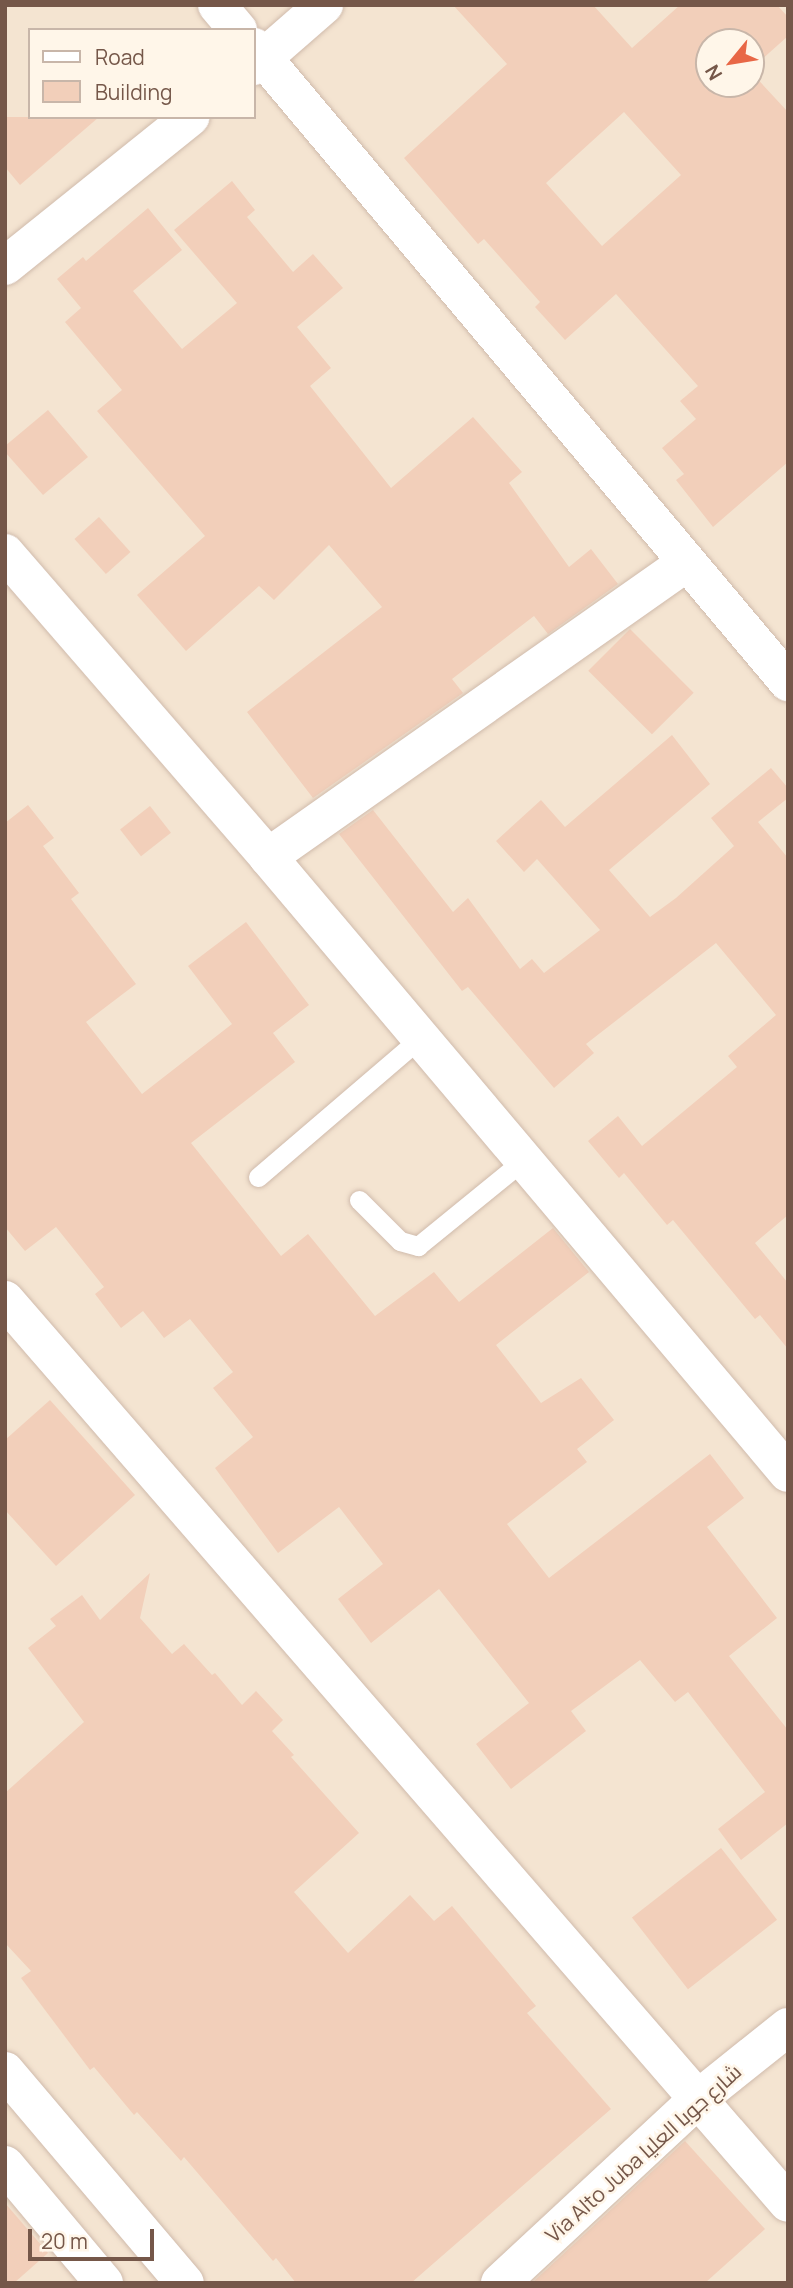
<!DOCTYPE html>
<html>
<head>
<meta charset="utf-8">
<style>
  body { margin:0 }
  #map { position:relative; width:793px; height:2288px; overflow:hidden; background:#fcf2e3; font-family:Manrope,Cairo,sans-serif }
  div>[style] { position:absolute }
  .residential>* { inset:0; background:#f4e4d1 }
  .building>* { inset:0; background:#f2cfba; transform-origin:0 0 }
  .roads { filter:drop-shadow(0 0 2px #d0bbac) drop-shadow(0 0 2px #d0bbac) }
  .lane>* { height:19px; margin:-9.5px; padding:0 9.5px; transform-origin:9.5px; border-radius:9.5px; background:#fff }
  .street>* { height:38px; margin:-19px; padding:0 19px; transform-origin:19px; border-radius:19px; background:#fff }
  .secondary>* { height:38px; margin:-19px; padding:0 19px; transform-origin:19px; border-radius:19px; background:#fff }
  span { translate:-50% -50%; white-space:nowrap; text-align:center; line-height:1.15; -webkit-text-stroke:5px #fff6e9; paint-order:stroke }
  .street-label { font-size:21px; color:#755749 }
  .frame { position:absolute; inset:0; border:7px solid #755749; pointer-events:none }
  .legend { position:absolute; left:28px; top:28px; width:228px; height:91px; box-sizing:border-box; background:#fff6e9; border:2px solid #c8b6a9; margin:0; padding:9px 12px; list-style:none; font-size:21px; color:#755749 }
  .legend li { display:flex; align-items:center; gap:14px; height:35px }
  .legend b { width:35px; border:2px solid #c8b6a9 }
  .north { position:absolute; left:695px; top:28px; width:70px; height:70px; box-sizing:border-box; background:#fff6e9; border:2px solid #c8b6a9; border-radius:50%; rotate:240deg; font-size:19px; font-weight:700; line-height:28px; text-align:center; color:#755749 }
  .north::after { content:''; display:block; margin:auto; width:24px; height:32px; background:#e86746; clip-path:polygon(50% 0,100% 100%,50% 72%,0 100%) }
  .scale { position:absolute; left:28px; top:2229px; width:126px; height:32px; box-sizing:border-box; border:4px solid #755749; border-top:0; padding-left:9px; font-size:21px; line-height:24px; white-space:nowrap; color:#755749; -webkit-text-stroke:5px #fff6e9; paint-order:stroke }
</style>
</head>
<body>
<div id="map">
  <div class="residential">
    <i style="clip-path:polygon(evenodd,5px 5px,788px 5px,788px 2283px,5px 2283px,5px 5px,30px 30px,254px 30px,254px 117px,30px 117px,30px 30px,5px 5px,709px 42px,751px 42px,751px 84px,709px 84px,709px 42px)"></i>
  </div>
  <div class="building">
    <i style="clip-path:polygon(evenodd,453px 5px,593px 5px,632px 48px,680px 5px,777px 5px,788px 17px,788px 36px,751px 69px,751px 42px,709px 42px,709px 84px,751px 84px,751px 72px,788px 112px,788px 462px,713px 527px,676px 480px,684px 474px,662px 448px,696px 419px,680px 401px,698px 386px,616px 294px,565px 340px,535px 307px,540px 302px,484px 239px,478px 244px,404px 158px,507px 64px,453px 5px,624px 112px,681px 175px,602px 246px,546px 183px,624px 112px)"></i>
    <i style="clip-path:polygon(5px 117px,99px 117px,20px 185px,5px 167px)"></i>
    <i style="clip-path:polygon(232px 181px,255px 210px,247px 217px,293px 272px,313px 254px,343px 288px,297px 327px,331px 368px,310px 386px,391px 488px,473px 417px,522px 472px,509px 483px,569px 567px,591px 549px,618px 584px,548px 634px,534px 616px,452px 679px,463px 693px,313px 798px,247px 712px,382px 607px,329px 545px,274px 600px,259px 586px,186px 651px,137px 595px,205px 536px,97px 411px,122px 390px,65px 322px,81px 308px,57px 279px,83px 257px,86px 261px,148px 208px,182px 250px,133px 291px,182px 349px,237px 303px,174px 230px)"></i>
    <i style="clip-path:polygon(48px 410px,88px 457px,43px 495px,5px 452px,5px 446px)"></i>
    <i style="left:99px;top:517px;width:47px;height:33px;rotate:48deg"></i>
    <i style="left:630px;top:629px;width:90px;height:59px;rotate:45deg"></i>
    <i style="clip-path:polygon(672px 735px,710px 784px,609px 870px,650px 917px,676px 898px,734px 846px,711px 818px,771px 768px,788px 788px,788px 798px,758px 822px,788px 858px,788px 1215px,755px 1243px,788px 1283px,788px 1349px,760px 1315px,755px 1319px,673px 1220px,667px 1225px,624px 1173px,619px 1178px,588px 1141px,618px 1116px,642px 1146px,737px 1067px,728px 1056px,776px 1015px,716px 943px,586px 1044px,594px 1053px,554px 1088px,468px 987px,462px 991px,339px 834px,373px 810px,453px 912px,468px 898px,520px 969px,532px 959px,544px 973px,600px 930px,537px 859px,524px 872px,496px 841px,541px 800px,565px 827px)"></i>
    <i style="clip-path:polygon(28px 805px,54px 838px,43px 846px,79px 893px,71px 899px,136px 984px,86px 1022px,142px 1094px,232px 1024px,188px 966px,246px 922px,309px 1005px,273px 1033px,295px 1062px,191px 1143px,281px 1256px,308px 1234px,375px 1316px,434px 1272px,459px 1302px,553px 1228px,589px 1272px,496px 1345px,541px 1403px,581px 1378px,614px 1420px,577px 1449px,587px 1462px,507px 1524px,549px 1578px,710px 1454px,744px 1498px,707px 1527px,777px 1618px,729px 1656px,788px 1730px,788px 1823px,741px 1860px,718px 1829px,765px 1792px,688px 1692px,675px 1702px,640px 1660px,571px 1711px,586px 1731px,511px 1789px,476px 1744px,529px 1703px,439px 1589px,371px 1643px,338px 1599px,383px 1564px,339px 1507px,278px 1553px,215px 1468px,253px 1437px,213px 1388px,233px 1372px,190px 1319px,164px 1338px,143px 1311px,121px 1328px,95px 1294px,104px 1287px,56px 1227px,25px 1251px,5px 1227px,5px 823px)"></i>
    <i style="left:150px;top:806px;width:34px;height:38px;rotate:52deg"></i>
    <i style="clip-path:polygon(50px 1400px,135px 1495px,56px 1566px,5px 1510px,5px 1440px)"></i>
    <i style="clip-path:polygon(150px 1573px,140px 1618px,172px 1654px,184px 1644px,212px 1675px,215px 1673px,242px 1705px,256px 1691px,283px 1720px,272px 1731px,294px 1755px,291px 1757px,359px 1833px,294px 1892px,348px 1953px,410px 1895px,434px 1921px,452px 1906px,536px 2006px,527px 2013px,611px 2109px,411px 2283px,296px 2283px,276px 2258px,273px 2261px,184px 2157px,181px 2161px,137px 2112px,134px 2115px,94px 2067px,90px 2070px,21px 1978px,31px 1971px,5px 1943px,5px 1793px,84px 1722px,28px 1648px,56px 1626px,50px 1619px,82px 1595px,100px 1620px)"></i>
    <i style="left:721px;top:1848px;width:91px;height:113px;rotate:52deg"></i>
    <i style="clip-path:polygon(685px 2141px,765px 2229px,705px 2283px,532px 2283px)"></i>
    <i style="clip-path:polygon(5px 2203px,48px 2253px,14px 2283px,5px 2283px)"></i>
  </div>
  <div class="roads">
    <div class="lane">
      <i style="left:258px;top:1177px;width:213px;rotate:-40.6deg"></i>
      <i style="left:359px;top:1200px;width:58px;rotate:45deg"></i>
      <i style="left:400px;top:1241px;width:19px;rotate:16deg"></i>
      <i style="left:418px;top:1246px;width:136px;rotate:-39.1deg"></i>
    </div>
    <div class="street">
      <i style="left:217px;top:5px;width:33px;rotate:50deg"></i>
      <i style="left:254px;top:47px;width:830px;rotate:49.94deg"></i>
      <i style="left:254px;top:66px;width:93px;rotate:-41.1deg"></i>
      <i style="left:5px;top:266px;width:238px;rotate:-38.8deg"></i>
      <i style="left:5px;top:553px;width:402px;rotate:49.1deg"></i>
      <i style="left:268px;top:857px;width:806px;rotate:49.83deg"></i>
      <i style="left:268px;top:857px;width:511px;rotate:-35.12deg"></i>
      <i style="left:5px;top:1300px;width:1195px;rotate:49.07deg"></i>
    </div>
    <div class="secondary">
      <i style="left:5px;top:2071px;width:278px;rotate:49.7deg"></i>
      <i style="left:5px;top:2165px;width:154px;rotate:50deg"></i>
      <i style="left:500px;top:2283px;width:272px;rotate:-42.9deg"></i>
      <i style="left:699px;top:2098px;width:114px;rotate:-38.6deg"></i>
    </div>
  </div>
  <div class="street-label">
    <span style="left:643px;top:2153px;rotate:-42deg">Via Alto Juba شارع جوبا العليا</span>
  </div>
  <div class="frame"></div>
  <ul class="legend">
  <li><b style="height:9px;background:#fff"></b>Road</li>
  <li><b style="height:19px;background:#f2cfba"></b>Building</li>
  </ul>
  <div class="north">N</div>
  <div class="scale">20 m</div>
</div>
</body>
</html>
